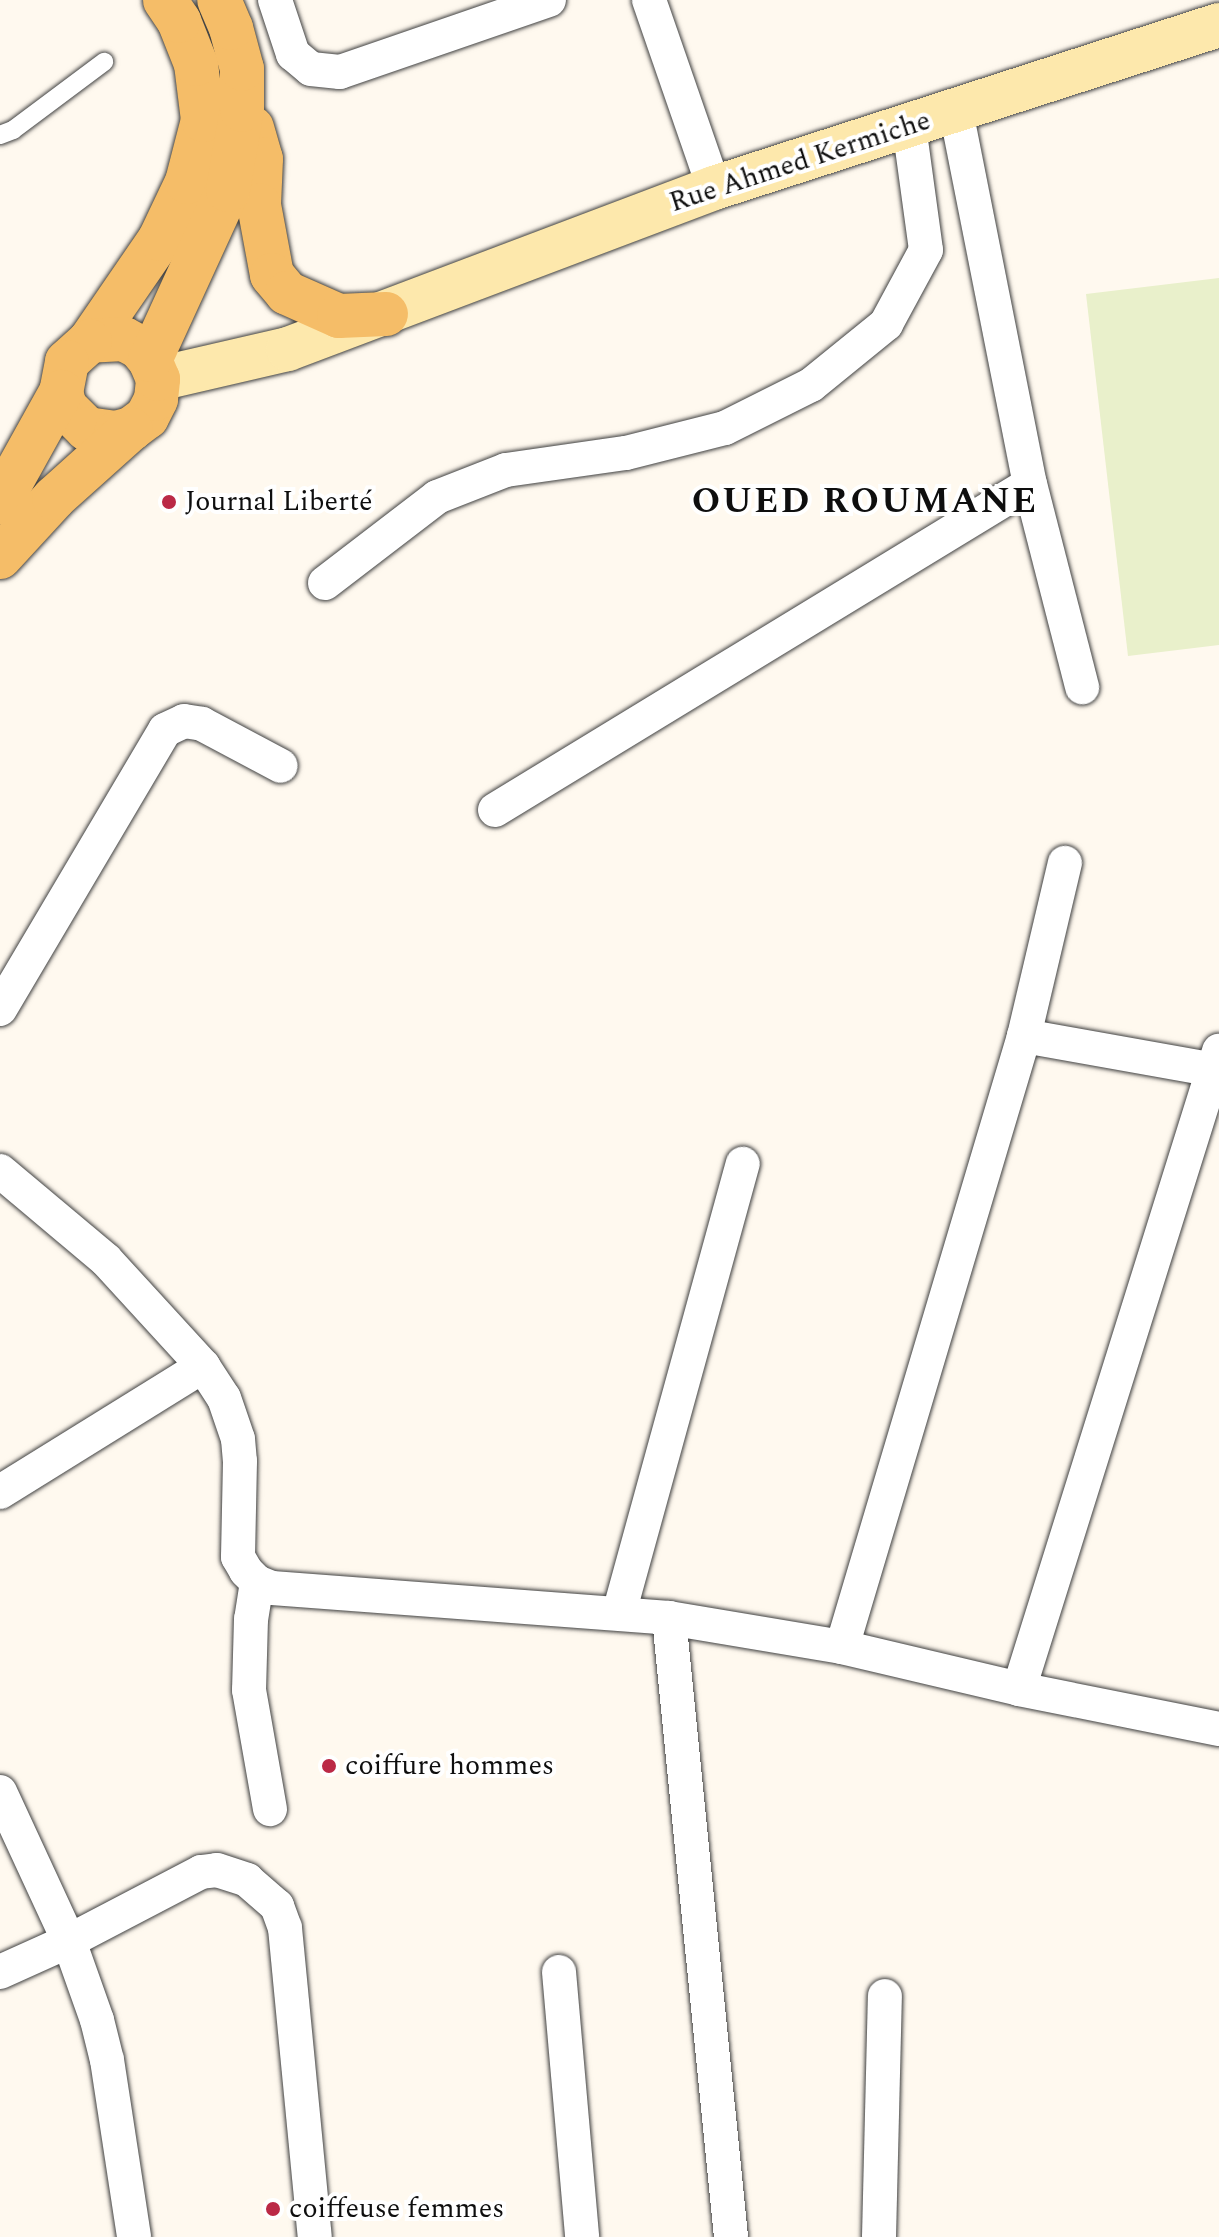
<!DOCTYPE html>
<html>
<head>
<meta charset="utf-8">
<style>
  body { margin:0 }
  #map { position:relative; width:1219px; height:2237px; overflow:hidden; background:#fff9ef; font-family:Spectral,serif }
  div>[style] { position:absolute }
  .pitch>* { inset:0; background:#e9f0cb }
  .roads { filter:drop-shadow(0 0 2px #414141) drop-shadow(0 0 2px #414141) }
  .lane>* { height:18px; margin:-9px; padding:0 9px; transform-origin:9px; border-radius:9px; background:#fff }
  .street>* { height:34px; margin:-17px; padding:0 17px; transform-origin:17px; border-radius:17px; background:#fff }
  .secondary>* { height:44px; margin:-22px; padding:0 22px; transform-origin:22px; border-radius:22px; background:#fde8ac }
  .primary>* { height:44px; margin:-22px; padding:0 22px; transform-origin:22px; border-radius:22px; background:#f5bd68 }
  .dots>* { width:22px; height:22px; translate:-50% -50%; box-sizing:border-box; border:4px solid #fff; border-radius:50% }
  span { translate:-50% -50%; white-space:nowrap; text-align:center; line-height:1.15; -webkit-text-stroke:8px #fff; paint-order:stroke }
  .street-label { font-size:28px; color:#0e0e0e }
  .poi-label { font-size:28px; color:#0e0e0e }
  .left { translate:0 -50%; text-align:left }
  .district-label { font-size:36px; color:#0e0e0e; font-weight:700; letter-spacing:2px }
</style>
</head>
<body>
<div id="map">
  <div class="pitch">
    <i style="clip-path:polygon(1219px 278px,1219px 645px,1128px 656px,1086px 294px)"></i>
  </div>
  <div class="roads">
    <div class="lane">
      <i style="left:0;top:135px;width:14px;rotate:-21deg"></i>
      <i style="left:13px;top:130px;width:114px;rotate:-36.8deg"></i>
    </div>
    <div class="street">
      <i style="left:275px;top:0;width:57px;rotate:71.6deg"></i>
      <i style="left:293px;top:54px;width:23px;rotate:40deg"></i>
      <i style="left:311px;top:69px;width:29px;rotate:6deg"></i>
      <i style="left:340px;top:72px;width:221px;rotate:-19deg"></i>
      <i style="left:649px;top:0;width:199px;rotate:70.9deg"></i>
      <i style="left:956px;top:111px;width:380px;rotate:78.8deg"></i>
      <i style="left:1030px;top:484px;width:210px;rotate:75.6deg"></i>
      <i style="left:325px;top:583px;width:141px;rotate:-37.5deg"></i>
      <i style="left:437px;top:497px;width:74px;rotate:-21.4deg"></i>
      <i style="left:506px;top:470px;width:121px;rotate:-8.1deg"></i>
      <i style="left:626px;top:453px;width:102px;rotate:-14.2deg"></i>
      <i style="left:725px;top:428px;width:96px;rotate:-26.6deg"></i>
      <i style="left:811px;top:385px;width:97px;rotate:-39.1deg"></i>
      <i style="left:886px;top:324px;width:84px;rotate:-61.6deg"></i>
      <i style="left:926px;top:250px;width:125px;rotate:-97.8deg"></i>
      <i style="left:495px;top:810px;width:626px;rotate:-31.36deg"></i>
      <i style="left:0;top:1009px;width:324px;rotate:-59.4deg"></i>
      <i style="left:165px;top:730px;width:21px;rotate:-25deg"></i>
      <i style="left:184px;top:721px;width:18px;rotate:9deg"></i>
      <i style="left:202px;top:724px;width:89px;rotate:28deg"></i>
      <i style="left:1024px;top:1036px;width:194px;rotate:10.1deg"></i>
      <i style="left:0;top:1171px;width:138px;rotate:40deg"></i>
      <i style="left:106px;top:1260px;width:144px;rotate:47.5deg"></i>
      <i style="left:203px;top:1366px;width:38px;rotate:57deg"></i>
      <i style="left:224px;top:1398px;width:43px;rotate:71.1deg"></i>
      <i style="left:238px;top:1439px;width:22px;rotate:85deg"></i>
      <i style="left:240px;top:1461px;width:96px;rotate:91.2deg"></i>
      <i style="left:238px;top:1557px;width:16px;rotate:60deg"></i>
      <i style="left:246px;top:1571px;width:16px;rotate:45deg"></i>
      <i style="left:257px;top:1582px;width:16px;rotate:22deg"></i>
      <i style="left:272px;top:1588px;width:398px;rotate:4.3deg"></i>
      <i style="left:669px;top:1618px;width:175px;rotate:9.5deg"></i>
      <i style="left:842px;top:1647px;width:182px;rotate:13.3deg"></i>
      <i style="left:1019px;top:1689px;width:669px;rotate:-72.59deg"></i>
      <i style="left:0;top:1492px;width:239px;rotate:-31.8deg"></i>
      <i style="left:257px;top:1582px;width:37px;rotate:99deg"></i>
      <i style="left:251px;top:1619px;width:71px;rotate:91.6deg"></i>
      <i style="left:249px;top:1690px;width:121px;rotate:80deg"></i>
      <i style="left:619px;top:1613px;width:466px;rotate:-74.6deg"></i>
      <i style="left:669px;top:1618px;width:622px;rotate:84.28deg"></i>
      <i style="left:842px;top:1647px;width:638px;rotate:-73.41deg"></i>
      <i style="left:1024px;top:1036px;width:178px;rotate:-76.7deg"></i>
      <i style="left:1019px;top:1689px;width:204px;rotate:11.3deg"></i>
      <i style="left:0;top:1792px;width:164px;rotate:65.2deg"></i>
      <i style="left:69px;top:1941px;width:84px;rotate:70.5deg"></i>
      <i style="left:97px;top:2020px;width:41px;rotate:76deg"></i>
      <i style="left:107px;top:2060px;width:179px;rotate:81.3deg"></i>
      <i style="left:0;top:1972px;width:76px;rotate:-24.2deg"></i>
      <i style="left:69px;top:1941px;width:149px;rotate:-27.6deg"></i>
      <i style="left:201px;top:1872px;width:16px;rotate:-7deg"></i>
      <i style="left:217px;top:1870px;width:32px;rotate:18deg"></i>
      <i style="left:247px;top:1880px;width:40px;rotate:41deg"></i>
      <i style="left:277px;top:1906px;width:23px;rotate:70deg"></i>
      <i style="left:285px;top:1928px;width:310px;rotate:84.5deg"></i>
      <i style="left:559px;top:1972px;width:266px;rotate:85deg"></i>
      <i style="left:879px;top:2237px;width:241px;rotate:-88.6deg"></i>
    </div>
    <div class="secondary">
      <i style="left:158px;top:379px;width:133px;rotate:-13deg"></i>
      <i style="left:288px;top:349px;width:455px;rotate:-20.7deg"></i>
      <i style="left:714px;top:188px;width:531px;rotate:-17.89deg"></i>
    </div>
    <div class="primary">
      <i style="left:252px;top:128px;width:32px;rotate:74deg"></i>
      <i style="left:261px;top:159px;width:46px;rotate:92.5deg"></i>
      <i style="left:259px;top:205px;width:71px;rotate:79.5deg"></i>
      <i style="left:272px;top:275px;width:23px;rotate:50deg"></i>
      <i style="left:287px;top:293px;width:57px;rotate:23.9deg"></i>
      <i style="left:339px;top:316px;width:47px;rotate:-2.4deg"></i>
      <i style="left:90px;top:341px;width:124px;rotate:-55.5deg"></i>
      <i style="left:160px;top:239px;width:63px;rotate:-64.7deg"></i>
      <i style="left:187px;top:182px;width:64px;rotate:-75.5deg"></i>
      <i style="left:203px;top:120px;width:56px;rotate:-97.1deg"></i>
      <i style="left:196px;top:64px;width:46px;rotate:-111.6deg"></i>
      <i style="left:179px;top:21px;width:25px;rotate:-124deg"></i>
      <i style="left:150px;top:360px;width:17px;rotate:-130deg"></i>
      <i style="left:139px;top:347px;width:17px;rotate:-152deg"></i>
      <i style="left:124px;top:339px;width:34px;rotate:177deg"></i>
      <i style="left:90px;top:341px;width:31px;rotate:138deg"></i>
      <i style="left:67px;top:362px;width:31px;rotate:101deg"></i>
      <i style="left:61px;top:392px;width:16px;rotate:75deg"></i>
      <i style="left:65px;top:407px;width:31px;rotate:45deg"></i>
      <i style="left:87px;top:429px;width:29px;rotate:8deg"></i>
      <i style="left:116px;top:433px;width:16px;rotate:-15deg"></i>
      <i style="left:131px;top:429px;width:20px;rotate:-37deg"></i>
      <i style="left:147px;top:417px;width:20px;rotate:-63deg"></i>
      <i style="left:156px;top:399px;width:20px;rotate:-84deg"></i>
      <i style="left:158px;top:379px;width:21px;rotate:-113deg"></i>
      <i style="left:150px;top:360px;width:187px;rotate:-65.4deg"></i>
      <i style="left:228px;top:190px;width:81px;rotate:-80.1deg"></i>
      <i style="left:242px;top:110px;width:41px;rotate:-90deg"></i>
      <i style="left:242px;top:69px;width:42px;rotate:-105deg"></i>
      <i style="left:231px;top:28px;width:30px;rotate:-113deg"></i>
      <i style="left:0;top:502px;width:126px;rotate:-61deg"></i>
      <i style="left:0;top:557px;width:80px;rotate:-47.5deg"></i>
      <i style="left:54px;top:498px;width:103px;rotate:-41.9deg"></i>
    </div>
  </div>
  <div class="dots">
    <i style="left:169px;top:502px;background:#bb2946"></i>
    <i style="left:329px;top:1766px;background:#bb2946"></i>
    <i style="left:273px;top:2209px;background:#bb2946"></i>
  </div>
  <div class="street-label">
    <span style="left:800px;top:162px;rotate:-18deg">Rue Ahmed Kermiche</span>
  </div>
  <div class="poi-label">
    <span class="left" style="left:185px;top:502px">Journal Liberté</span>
    <span class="left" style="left:345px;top:1766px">coiffure hommes</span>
    <span class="left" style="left:289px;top:2209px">coiffeuse femmes</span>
  </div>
  <div class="district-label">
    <span style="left:865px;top:502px">OUED ROUMANE</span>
  </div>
</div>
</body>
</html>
